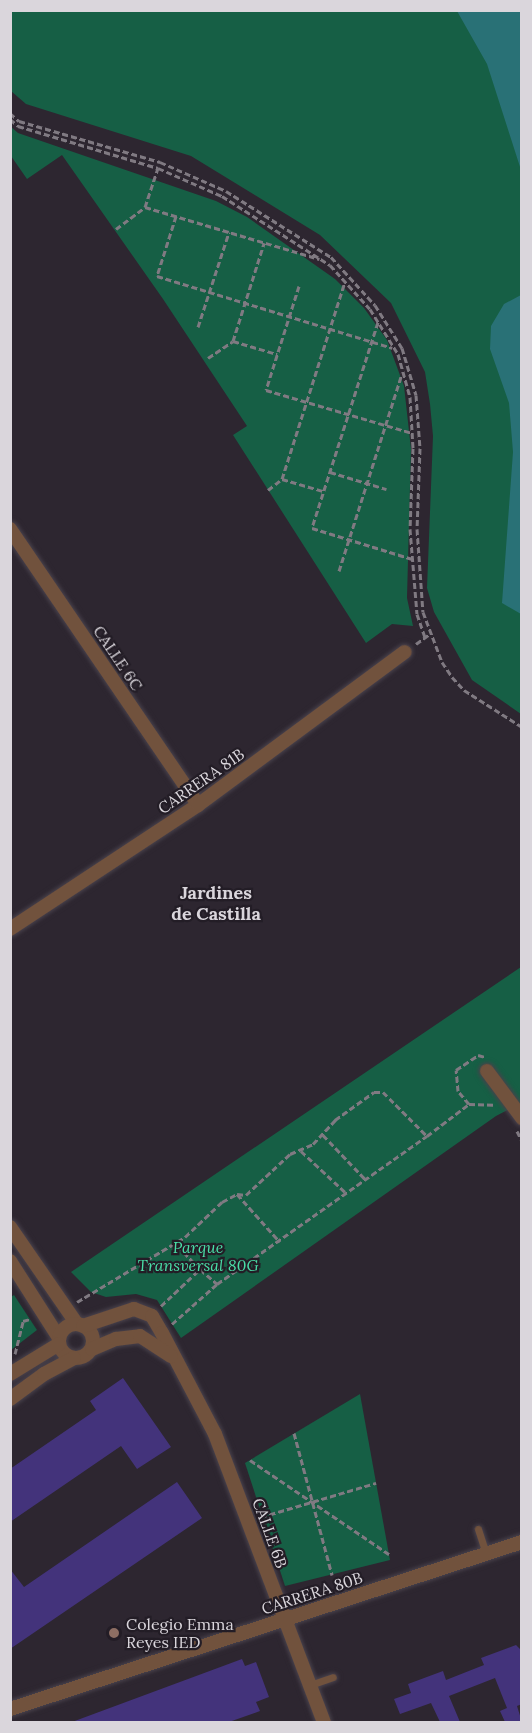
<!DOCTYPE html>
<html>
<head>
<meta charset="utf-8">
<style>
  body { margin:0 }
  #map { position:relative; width:532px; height:1733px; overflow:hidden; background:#2d2630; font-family:Lora,serif }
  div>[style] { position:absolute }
  .green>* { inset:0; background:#165f45 }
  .water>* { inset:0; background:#297176 }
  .building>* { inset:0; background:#43337b }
  .path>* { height:3px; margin-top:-1.5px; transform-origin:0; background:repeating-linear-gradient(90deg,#807a82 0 6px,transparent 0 9px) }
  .roads { filter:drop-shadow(0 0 2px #49424c) drop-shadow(0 0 2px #49424c) }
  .service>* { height:7px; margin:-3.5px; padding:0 3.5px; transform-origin:3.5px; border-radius:3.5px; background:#71523d }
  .minor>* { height:14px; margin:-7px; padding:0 7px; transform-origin:7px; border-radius:7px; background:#71523d }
  .minor>.ring { margin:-7px; padding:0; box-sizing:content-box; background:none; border:14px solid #71523d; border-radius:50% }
  .dots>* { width:16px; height:16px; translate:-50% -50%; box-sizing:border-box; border:3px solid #231d26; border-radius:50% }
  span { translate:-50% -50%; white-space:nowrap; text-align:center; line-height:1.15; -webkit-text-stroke:4.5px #231d26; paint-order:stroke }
  .street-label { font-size:16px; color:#dad6dc }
  .park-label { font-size:16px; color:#4adea7; font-style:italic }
  .poi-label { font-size:16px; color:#dad6dc }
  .left { translate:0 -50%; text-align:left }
  .neighbourhood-label { font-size:18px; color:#dad6dc; font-weight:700 }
  .frame { position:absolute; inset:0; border:12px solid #dad6dc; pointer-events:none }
</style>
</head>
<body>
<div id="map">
  <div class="green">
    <i style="clip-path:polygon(11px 11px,521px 11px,521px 714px,472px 680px,434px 612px,427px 588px,433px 436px,430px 404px,425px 372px,391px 303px,320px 235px,191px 156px,26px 104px,11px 91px)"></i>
    <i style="clip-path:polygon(10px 126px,18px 133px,216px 201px,247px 217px,335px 279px,364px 308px,387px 340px,404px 386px,411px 449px,407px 598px,413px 626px,392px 624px,366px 643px,233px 435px,247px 426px,163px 299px,62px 155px,27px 179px,11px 156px)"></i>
    <i style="clip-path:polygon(521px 967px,521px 1103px,496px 1116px,181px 1338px,157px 1300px,136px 1294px,106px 1297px,91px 1292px,71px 1272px)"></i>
    <i style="clip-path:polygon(14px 1295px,37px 1330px,11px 1350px,11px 1297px)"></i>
    <i style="clip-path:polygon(360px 1394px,390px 1560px,285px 1586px,245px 1463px)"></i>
  </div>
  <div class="water">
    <i style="clip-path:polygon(457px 11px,521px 11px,521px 170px,487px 64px)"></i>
    <i style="clip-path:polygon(521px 295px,521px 614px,502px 603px,513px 452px,509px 403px,490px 349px,491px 326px,504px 304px)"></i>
  </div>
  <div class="building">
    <i style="clip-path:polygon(123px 1378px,171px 1447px,137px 1469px,121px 1446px,10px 1522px,10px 1469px,96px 1410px,90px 1401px)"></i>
    <i style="clip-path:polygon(177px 1482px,202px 1518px,10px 1649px,10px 1569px,24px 1587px)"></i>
    <i style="clip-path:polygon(516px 1645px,522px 1651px,522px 1704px,517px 1706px,522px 1722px,505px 1722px,500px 1711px,507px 1708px,495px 1678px,449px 1696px,460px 1722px,440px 1722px,431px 1703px,400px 1714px,394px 1699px,411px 1693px,408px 1684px,443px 1671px,446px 1680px,484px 1665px,481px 1658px)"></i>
    <i style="clip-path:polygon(242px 1659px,245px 1666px,256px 1662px,269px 1697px,256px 1702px,260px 1711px,229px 1722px,72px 1722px)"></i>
  </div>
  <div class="path">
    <i style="left:10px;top:113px;width:12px;rotate:42deg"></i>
    <i style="left:19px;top:121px;width:147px;rotate:16.2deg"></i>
    <i style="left:160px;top:162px;width:72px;rotate:23.7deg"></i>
    <i style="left:226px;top:191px;width:124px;rotate:32.2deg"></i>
    <i style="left:331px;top:257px;width:65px;rotate:47.5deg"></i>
    <i style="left:375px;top:305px;width:51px;rotate:57.9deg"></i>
    <i style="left:402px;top:348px;width:49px;rotate:73.4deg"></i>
    <i style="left:416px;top:395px;width:53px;rotate:85.7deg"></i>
    <i style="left:420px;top:448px;width:81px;rotate:92.1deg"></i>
    <i style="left:417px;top:529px;width:83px;rotate:85.9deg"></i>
    <i style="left:423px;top:612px;width:53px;rotate:69.2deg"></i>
    <i style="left:442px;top:662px;width:18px;rotate:56deg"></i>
    <i style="left:452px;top:677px;width:18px;rotate:47deg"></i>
    <i style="left:464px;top:690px;width:69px;rotate:32.5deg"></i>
    <i style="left:10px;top:119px;width:11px;rotate:41deg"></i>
    <i style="left:18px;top:126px;width:146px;rotate:16.7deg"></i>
    <i style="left:158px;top:168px;width:70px;rotate:23.6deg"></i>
    <i style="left:222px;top:196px;width:128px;rotate:32.6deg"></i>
    <i style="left:330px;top:265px;width:59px;rotate:47.7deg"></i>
    <i style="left:370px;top:309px;width:53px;rotate:58.1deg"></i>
    <i style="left:398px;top:354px;width:45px;rotate:74.4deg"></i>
    <i style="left:410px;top:397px;width:51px;rotate:86.6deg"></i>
    <i style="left:413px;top:448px;width:81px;rotate:92.1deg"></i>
    <i style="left:410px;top:529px;width:85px;rotate:85.3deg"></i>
    <i style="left:417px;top:614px;width:24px;rotate:71deg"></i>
    <i style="left:145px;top:207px;width:182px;rotate:16.6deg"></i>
    <i style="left:176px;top:216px;width:63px;rotate:107.6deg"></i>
    <i style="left:157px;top:276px;width:246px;rotate:17deg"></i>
    <i style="left:116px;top:229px;width:36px;rotate:-37deg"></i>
    <i style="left:145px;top:207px;width:41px;rotate:-71.6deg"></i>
    <i style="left:299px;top:286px;width:109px;rotate:107.6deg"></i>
    <i style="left:266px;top:390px;width:152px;rotate:16.4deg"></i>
    <i style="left:378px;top:322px;width:216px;rotate:107.8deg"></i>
    <i style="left:312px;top:528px;width:105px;rotate:17.2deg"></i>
    <i style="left:198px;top:327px;width:100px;rotate:-71.9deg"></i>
    <i style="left:233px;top:341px;width:46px;rotate:16.5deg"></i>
    <i style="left:208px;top:358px;width:30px;rotate:-34deg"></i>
    <i style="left:233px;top:341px;width:103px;rotate:-72.4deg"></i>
    <i style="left:330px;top:472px;width:59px;rotate:16.9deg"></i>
    <i style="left:282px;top:479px;width:207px;rotate:-72.3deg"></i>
    <i style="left:268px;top:490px;width:18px;rotate:-38deg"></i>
    <i style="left:282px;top:479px;width:43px;rotate:16.3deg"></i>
    <i style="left:339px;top:571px;width:207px;rotate:-72.3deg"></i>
    <i style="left:416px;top:644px;width:19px;rotate:-36deg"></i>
    <i style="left:469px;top:1104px;width:25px;rotate:2deg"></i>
    <i style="left:517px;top:1131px;width:11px;rotate:63deg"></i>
    <i style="left:323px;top:1135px;width:61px;rotate:46.3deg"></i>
    <i style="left:301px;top:1151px;width:60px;rotate:43deg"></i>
    <i style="left:237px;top:1194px;width:64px;rotate:48.1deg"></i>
    <i style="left:200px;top:1269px;width:23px;rotate:41deg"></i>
    <i style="left:217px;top:1284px;width:257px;rotate:-35.2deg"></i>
    <i style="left:77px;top:1302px;width:126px;rotate:-31deg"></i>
    <i style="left:185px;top:1237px;width:51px;rotate:-43.4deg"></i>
    <i style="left:222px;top:1202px;width:17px;rotate:-28deg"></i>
    <i style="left:237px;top:1194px;width:9px;rotate:6deg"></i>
    <i style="left:246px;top:1195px;width:60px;rotate:-43deg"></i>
    <i style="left:290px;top:1154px;width:25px;rotate:-23deg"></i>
    <i style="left:313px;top:1144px;width:33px;rotate:-47deg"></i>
    <i style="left:335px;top:1120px;width:48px;rotate:-35.7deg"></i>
    <i style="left:374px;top:1092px;width:9px"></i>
    <i style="left:383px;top:1092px;width:62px;rotate:45deg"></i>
    <i style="left:427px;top:1136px;width:53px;rotate:-37.3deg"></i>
    <i style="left:469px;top:1104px;width:17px;rotate:-130deg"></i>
    <i style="left:458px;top:1091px;width:21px;rotate:-95deg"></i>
    <i style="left:456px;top:1070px;width:27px;rotate:-34deg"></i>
    <i style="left:478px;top:1055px;width:7px;rotate:16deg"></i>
    <i style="left:161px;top:1306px;width:54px;rotate:-43.5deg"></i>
    <i style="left:200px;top:1269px;width:36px;rotate:-134deg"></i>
    <i style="left:172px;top:1324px;width:60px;rotate:-41.6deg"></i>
    <i style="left:15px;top:1354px;width:34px;rotate:-76deg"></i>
    <i style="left:23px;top:1321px;width:7px;rotate:-16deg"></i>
    <i style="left:294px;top:1433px;width:147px;rotate:75deg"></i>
    <i style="left:250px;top:1460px;width:168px;rotate:34.1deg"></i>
    <i style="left:261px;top:1517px;width:120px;rotate:-16.5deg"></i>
  </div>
  <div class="roads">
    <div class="service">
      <i style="left:478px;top:1529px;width:25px;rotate:72deg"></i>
      <i style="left:310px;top:1685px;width:24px;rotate:-19deg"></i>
    </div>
    <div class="minor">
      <i style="left:10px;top:529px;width:334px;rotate:55.7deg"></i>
      <i style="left:10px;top:929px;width:225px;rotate:-33.4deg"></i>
      <i style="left:198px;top:805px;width:257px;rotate:-36.5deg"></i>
      <i style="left:487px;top:1071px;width:59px;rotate:53.3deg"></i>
      <i style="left:10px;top:1227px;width:118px;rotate:55.4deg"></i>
      <i style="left:10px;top:1261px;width:91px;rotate:57.5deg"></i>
      <i class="ring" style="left:59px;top:1324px;width:20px;height:20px"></i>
      <i style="left:83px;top:1326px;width:54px;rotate:-18.4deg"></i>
      <i style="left:134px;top:1309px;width:19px;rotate:21deg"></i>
      <i style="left:152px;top:1316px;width:20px;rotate:60deg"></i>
      <i style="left:162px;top:1333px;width:114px;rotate:62.3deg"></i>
      <i style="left:215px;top:1434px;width:308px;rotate:69.3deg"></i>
      <i style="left:92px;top:1349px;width:26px;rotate:-23deg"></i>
      <i style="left:116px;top:1339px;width:24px;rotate:-7deg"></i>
      <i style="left:140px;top:1336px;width:37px;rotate:33deg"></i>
      <i style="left:10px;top:1374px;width:57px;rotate:-31.5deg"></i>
      <i style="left:10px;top:1399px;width:42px;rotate:-36.3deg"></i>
      <i style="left:44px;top:1374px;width:34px;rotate:-28deg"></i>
      <i style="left:10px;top:1709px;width:539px;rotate:-18.06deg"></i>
    </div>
  </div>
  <div class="dots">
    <i style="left:114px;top:1633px;background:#8d6e63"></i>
  </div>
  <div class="street-label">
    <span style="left:118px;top:658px;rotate:56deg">CALLE 6C</span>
    <span style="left:201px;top:781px;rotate:-35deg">CARRERA 81B</span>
    <span style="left:270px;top:1533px;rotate:70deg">CALLE 6B</span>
    <span style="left:312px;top:1593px;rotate:-18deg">CARRERA 80B</span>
  </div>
  <div class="park-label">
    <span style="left:198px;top:1256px">Parque<br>Transversal 80G</span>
  </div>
  <div class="poi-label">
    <span class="left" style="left:126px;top:1633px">Colegio Emma<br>Reyes IED</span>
  </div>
  <div class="neighbourhood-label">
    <span style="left:216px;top:904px">Jardines<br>de Castilla</span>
  </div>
  <div class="frame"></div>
</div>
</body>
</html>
